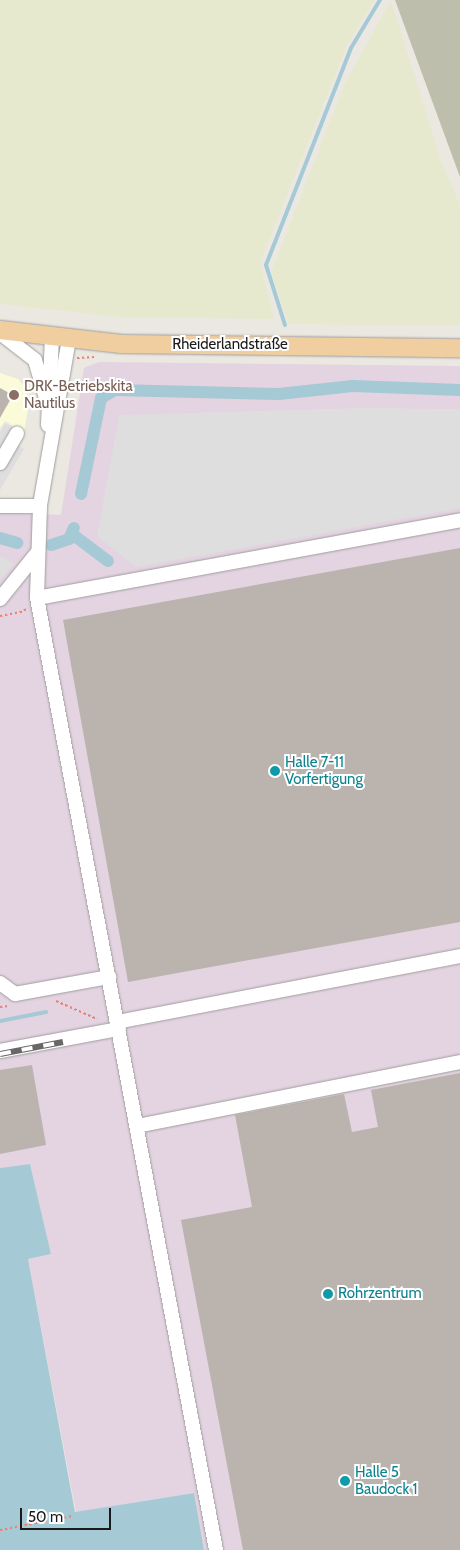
<!DOCTYPE html>
<html>
<head>
<meta charset="utf-8">
<style>
  body { margin:0 }
  #map { position:relative; width:460px; height:1550px; overflow:hidden; background:#ebe8e1; font-family:Cabin,sans-serif }
  div>[style] { position:absolute }
  .industrial>* { inset:0; background:#e4d3e0 }
  .education>* { inset:0; background:#fbfbda }
  .construction>* { inset:0; background:#bebead }
  .farmland>* { inset:0; background:#e6e9cd }
  .parking>* { inset:0; background:#dedede }
  .water>* { inset:0; background:#a5cad5 }
  .stream>* { height:4px; margin:-2px; padding:0 2px; transform-origin:2px; border-radius:2px; background:#a5cad5 }
  .canal>* { height:12px; margin:-6px; padding:0 6px; transform-origin:6px; border-radius:6px; background:#a5cad5 }
  .building>* { inset:0; background:#bbb4ae }
  .path>* { height:2px; margin-top:-1px; transform-origin:0; background:repeating-linear-gradient(90deg,#eb7f72 0 2.5px,transparent 0 5px) }
  .roads { filter:drop-shadow(0 0 1px #9e9e9e) drop-shadow(0 0 1px #9e9e9e) }
  .minor>* { height:14px; margin:-7px; padding:0 7px; transform-origin:7px; border-radius:7px; background:#fff }
  .major>* { height:18px; margin:-9px; padding:0 9px; transform-origin:9px; border-radius:9px; background:#f1ce9f }
  .rail>* { height:5.5px; margin-top:-2.75px; transform-origin:0; background:repeating-linear-gradient(90deg,#fff 0 11px,#686868 0 22px); box-sizing:border-box; border-block:1px solid #686868 }
  .dots>* { width:14px; height:14px; translate:-50% -50%; box-sizing:border-box; border:2px solid #fff; border-radius:50% }
  span { translate:-50% -50%; white-space:nowrap; text-align:center; line-height:1.15; -webkit-text-stroke:4px #fff; paint-order:stroke }
  .street-label { font-size:15px; color:#1a1a1a }
  .education-label { font-size:15px; color:#785e54 }
  .left { translate:0 -50%; text-align:left }
  .culture-label { font-size:15px; color:#0d838f }
  .scale { position:absolute; left:20px; top:1508px; width:91px; height:22px; box-sizing:border-box; border:2px solid #1a1a1a; border-top:0; padding-left:6px; font-size:15px; line-height:18px; white-space:nowrap; color:#1a1a1a; -webkit-text-stroke:4px #fff; paint-order:stroke }
</style>
</head>
<body>
<div id="map">
  <div class="industrial">
    <i style="clip-path:polygon(99px 362px,460px 366px,460px 1550px,204px 1550px,193px 1493px,76px 1512px,28px 1259px,51px 1254px,30px 1164px,0 1168px,0 512px,61px 515px,84px 368px)"></i>
  </div>
  <div class="education">
    <i style="clip-path:polygon(0 373px,18px 379px,26px 388px,29px 403px,24px 432px,5px 421px,0 428px)"></i>
  </div>
  <div class="construction">
    <i style="clip-path:polygon(395px 0,460px 0,460px 177px)"></i>
  </div>
  <div class="farmland">
    <i style="clip-path:polygon(0 0,374px 0,347px 45px,260px 262px,274px 319px,122px 317px,0 304px)"></i>
    <i style="clip-path:polygon(391px 0,441px 161px,460px 205px,460px 326px,289px 324px,271px 272px,274px 265px,345px 83px)"></i>
  </div>
  <div class="parking">
    <i style="clip-path:polygon(361px 408px,460px 409px,460px 508px,136px 567px,97px 536px,119px 415px)"></i>
    <i style="clip-path:polygon(5px 423px,23px 433px,17px 445px,24px 449px,0 490px,0 432px)"></i>
    <i style="clip-path:polygon(0 556px,14px 564px,0 580px)"></i>
  </div>
  <div class="water">
    <i style="clip-path:polygon(30px 1164px,51px 1254px,28px 1259px,75px 1512px,194px 1493px,204px 1550px,0 1550px,0 1168px)"></i>
  </div>
  <div class="stream">
    <i style="left:285px;top:325px;width:63px;rotate:-107.6deg"></i>
    <i style="left:266px;top:265px;width:233px;rotate:-68.6deg"></i>
    <i style="left:351px;top:48px;width:56px;rotate:-58.9deg"></i>
    <i style="left:0;top:1021px;width:47px;rotate:-11.1deg"></i>
  </div>
  <div class="canal">
    <i style="left:81px;top:494px;width:98px;rotate:-78.2deg"></i>
    <i style="left:101px;top:398px;width:16px;rotate:-30deg"></i>
    <i style="left:115px;top:390px;width:164px;rotate:1.4deg"></i>
    <i style="left:279px;top:394px;width:74px;rotate:-6.2deg"></i>
    <i style="left:353px;top:386px;width:107px;rotate:2.1deg"></i>
    <i style="left:72px;top:534px;width:45px;rotate:36.9deg"></i>
    <i style="left:0;top:538px;width:18px;rotate:16deg"></i>
    <i style="left:51px;top:545px;width:19px;rotate:-18deg"></i>
    <i style="left:69px;top:539px;width:12px;rotate:-66deg"></i>
  </div>
  <div class="building">
    <i style="clip-path:polygon(0 388px,13px 395px,0 418px)"></i>
    <i style="clip-path:polygon(460px 548px,460px 922px,128px 982px,63px 620px)"></i>
    <i style="clip-path:polygon(32px 1065px,46px 1145px,0 1154px,0 1070px)"></i>
    <i style="clip-path:polygon(460px 1073px,460px 1550px,243px 1550px,181px 1220px,252px 1207px,235px 1115px,344px 1094px,352px 1132px,378px 1127px,371px 1090px)"></i>
  </div>
  <div class="path">
    <i style="left:77px;top:358px;width:18px;rotate:-3deg"></i>
    <i style="left:0;top:616px;width:25px;rotate:-11deg"></i>
    <i style="left:25px;top:611px;width:5px;rotate:-101deg"></i>
    <i style="left:56px;top:1001px;width:45px;rotate:23.7deg"></i>
    <i style="left:0;top:1007px;width:8px;rotate:-7deg"></i>
    <i style="left:0;top:1530px;width:74px;rotate:-10.9deg"></i>
  </div>
  <div class="roads">
    <div class="minor">
      <i style="left:0;top:333px;width:44px;rotate:37.6deg"></i>
      <i style="left:35px;top:360px;width:37px;rotate:74deg"></i>
      <i style="left:69px;top:339px;width:169px;rotate:99.9deg"></i>
      <i style="left:40px;top:506px;width:92px;rotate:91.9deg"></i>
      <i style="left:37px;top:598px;width:969px;rotate:79.35deg"></i>
      <i style="left:48px;top:425px;width:88px;rotate:-87.4deg"></i>
      <i style="left:0;top:463px;width:34px;rotate:-60deg"></i>
      <i style="left:0;top:506px;width:40px"></i>
      <i style="left:37px;top:598px;width:430px;rotate:-10.4deg"></i>
      <i style="left:0;top:599px;width:59px;rotate:-51.2deg"></i>
      <i style="left:0;top:983px;width:19px;rotate:36deg"></i>
      <i style="left:15px;top:994px;width:96px;rotate:-10.3deg"></i>
      <i style="left:117px;top:1022px;width:349px;rotate:-10.9deg"></i>
      <i style="left:0;top:1051px;width:121px;rotate:-10.5deg"></i>
      <i style="left:137px;top:1126px;width:329px;rotate:-11.2deg"></i>
    </div>
    <div class="major">
      <i style="left:0;top:330px;width:122px;rotate:6.6deg"></i>
      <i style="left:121px;top:344px;width:339px;rotate:0.7deg"></i>
    </div>
  </div>
  <div class="rail">
    <i style="left:0;top:1054px;width:64px;rotate:-10.8deg"></i>
  </div>
  <div class="dots">
    <i style="left:14px;top:395px;background:#8d6e63"></i>
    <i style="left:275px;top:771px;background:#0f9aa8"></i>
    <i style="left:328px;top:1294px;background:#0f9aa8"></i>
    <i style="left:345px;top:1481px;background:#0f9aa8"></i>
  </div>
  <div class="street-label">
    <span style="left:230px;top:345px">Rheiderlandstraße</span>
  </div>
  <div class="education-label">
    <span class="left" style="left:24px;top:395px">DRK-Betriebskita<br>Nautilus</span>
  </div>
  <div class="culture-label">
    <span class="left" style="left:285px;top:771px">Halle 7-11<br>Vorfertigung</span>
    <span class="left" style="left:338px;top:1294px">Rohrzentrum</span>
    <span class="left" style="left:355px;top:1481px">Halle 5<br>Baudock 1</span>
  </div>
  <div class="scale">50 m</div>
</div>
</body>
</html>
